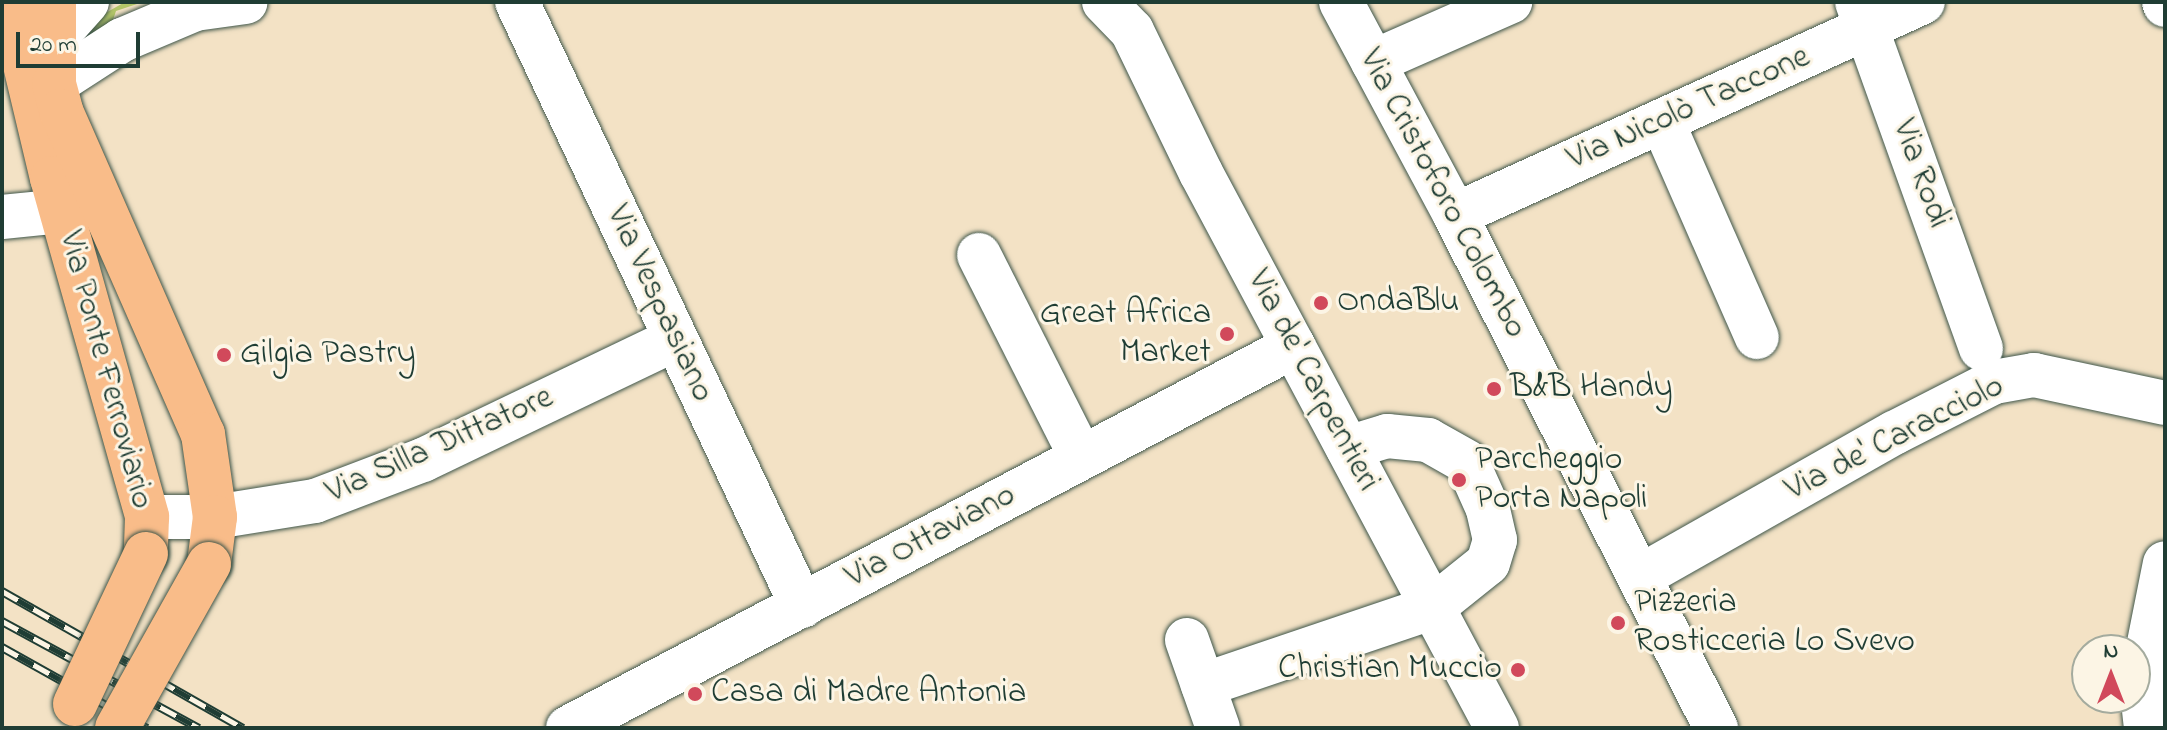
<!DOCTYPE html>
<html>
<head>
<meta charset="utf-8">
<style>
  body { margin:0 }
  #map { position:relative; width:2167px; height:730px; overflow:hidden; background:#f3e2c5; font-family:"Indie Flower",sans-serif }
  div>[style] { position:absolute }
  .green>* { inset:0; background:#b3c568 }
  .roads { filter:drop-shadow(0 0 2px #3f564a) drop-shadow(0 0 2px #3f564a) }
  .minor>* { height:44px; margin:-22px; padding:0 22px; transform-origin:22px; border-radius:22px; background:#fff }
  .major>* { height:44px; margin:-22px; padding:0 22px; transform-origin:22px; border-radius:22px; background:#f9bc89 }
  .rail>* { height:9px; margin-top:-4.5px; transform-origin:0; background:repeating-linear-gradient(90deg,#fcf5e5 0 18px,#1f3d34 0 36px); box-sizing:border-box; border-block:2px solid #1f3d34 }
  .bridges { filter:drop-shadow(0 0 2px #3f564a) drop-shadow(0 0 2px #3f564a) }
  .major-bridge>* { height:44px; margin:-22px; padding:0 22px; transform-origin:22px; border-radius:22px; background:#f9bc89 }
  .dots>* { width:22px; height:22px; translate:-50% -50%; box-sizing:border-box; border:4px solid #fcf5e5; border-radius:50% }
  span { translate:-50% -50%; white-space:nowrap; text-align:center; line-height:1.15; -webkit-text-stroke:6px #fcf5e5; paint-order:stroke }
  .street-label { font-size:34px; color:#1f3d34 }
  .poi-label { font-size:34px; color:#1f3d34 }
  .left { translate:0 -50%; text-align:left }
  .right { translate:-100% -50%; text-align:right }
  .frame { position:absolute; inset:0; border:4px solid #1f3d34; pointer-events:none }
  .north { position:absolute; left:2071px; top:634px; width:80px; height:80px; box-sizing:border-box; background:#fcf5e5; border:2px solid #a4ab9e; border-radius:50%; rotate:0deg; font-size:22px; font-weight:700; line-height:32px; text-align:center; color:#1f3d34 }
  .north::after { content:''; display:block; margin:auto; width:28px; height:36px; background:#d1495b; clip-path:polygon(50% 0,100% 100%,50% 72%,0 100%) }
  .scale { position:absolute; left:16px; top:32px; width:124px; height:36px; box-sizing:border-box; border:4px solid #1f3d34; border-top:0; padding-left:10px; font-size:24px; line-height:28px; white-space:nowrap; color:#1f3d34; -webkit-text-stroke:6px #fcf5e5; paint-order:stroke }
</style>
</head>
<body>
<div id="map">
  <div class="green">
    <i style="clip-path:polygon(125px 2px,143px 2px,116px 11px,111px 26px,81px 49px,79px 28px)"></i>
  </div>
  <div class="roads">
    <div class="minor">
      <i style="left:517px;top:2px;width:668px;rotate:64.74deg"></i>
      <i style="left:1104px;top:2px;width:40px;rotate:46deg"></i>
      <i style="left:1132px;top:31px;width:158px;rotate:64.1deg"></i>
      <i style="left:1201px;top:173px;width:629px;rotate:61.93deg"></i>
      <i style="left:1341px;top:2px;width:242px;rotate:61.8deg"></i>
      <i style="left:1455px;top:215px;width:576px;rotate:63.03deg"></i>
      <i style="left:1857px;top:2px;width:368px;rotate:70.3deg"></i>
      <i style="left:2164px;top:2px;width:3px;rotate:72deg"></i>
      <i style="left:53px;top:40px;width:51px;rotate:-48.2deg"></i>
      <i style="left:1373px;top:62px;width:150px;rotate:-23.7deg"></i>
      <i style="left:54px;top:84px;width:81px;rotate:-32.9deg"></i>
      <i style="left:122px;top:40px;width:79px;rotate:-23deg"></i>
      <i style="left:195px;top:9px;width:51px;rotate:-7.8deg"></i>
      <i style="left:1662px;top:121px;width:236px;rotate:66.3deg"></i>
      <i style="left:1455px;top:215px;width:514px;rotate:-24.47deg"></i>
      <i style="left:2px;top:217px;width:59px;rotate:-5.8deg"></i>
      <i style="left:979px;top:255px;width:226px;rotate:63.2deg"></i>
      <i style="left:147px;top:517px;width:68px"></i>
      <i style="left:215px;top:517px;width:101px;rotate:-9.1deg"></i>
      <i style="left:315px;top:501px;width:116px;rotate:-20.8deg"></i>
      <i style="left:423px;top:460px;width:280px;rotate:-25.6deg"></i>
      <i style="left:1641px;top:576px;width:291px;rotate:-29.5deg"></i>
      <i style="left:1894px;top:433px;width:112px;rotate:-27deg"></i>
      <i style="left:1994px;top:382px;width:41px;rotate:-9.9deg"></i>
      <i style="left:2034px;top:375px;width:134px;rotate:12.1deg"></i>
      <i style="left:1187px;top:640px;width:93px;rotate:70.6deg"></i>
      <i style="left:1203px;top:685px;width:243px;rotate:-18.7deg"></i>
      <i style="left:1433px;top:607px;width:70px;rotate:-38.7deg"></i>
      <i style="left:1488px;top:563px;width:24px;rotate:-73deg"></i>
      <i style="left:1495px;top:540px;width:32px;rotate:-103deg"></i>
      <i style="left:1488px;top:509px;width:51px;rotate:-114.1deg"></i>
      <i style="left:1467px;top:462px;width:45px;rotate:-150.6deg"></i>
      <i style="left:1428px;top:440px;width:41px;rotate:-174.4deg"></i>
      <i style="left:1387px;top:436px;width:41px;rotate:162.9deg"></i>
      <i style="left:568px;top:728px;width:820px;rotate:-27.75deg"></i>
      <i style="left:2146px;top:728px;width:45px;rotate:-96.3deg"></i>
      <i style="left:2141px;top:683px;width:122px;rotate:-78.7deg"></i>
    </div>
    <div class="major">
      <i style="left:10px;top:2px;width:181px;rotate:76.6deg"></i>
      <i style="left:52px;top:178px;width:352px;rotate:74.3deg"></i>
      <i style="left:147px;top:517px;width:37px;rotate:92deg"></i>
      <i style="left:54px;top:2px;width:82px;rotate:90deg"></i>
      <i style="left:54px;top:84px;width:28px;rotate:75deg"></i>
      <i style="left:61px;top:111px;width:353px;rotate:66.3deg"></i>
      <i style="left:203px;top:434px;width:84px;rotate:81.8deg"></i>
      <i style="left:215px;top:517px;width:47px;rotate:97.3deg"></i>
    </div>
  </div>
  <div class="rail">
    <i style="left:2px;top:591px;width:277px;rotate:29.6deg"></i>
    <i style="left:2px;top:621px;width:224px;rotate:28.5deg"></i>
    <i style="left:2px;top:647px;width:166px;rotate:29.2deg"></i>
  </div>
  <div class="bridges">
    <div class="major-bridge">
      <i style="left:75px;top:704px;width:166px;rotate:-64.7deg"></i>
      <i style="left:117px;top:728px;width:188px;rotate:-60.7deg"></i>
    </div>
  </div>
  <div class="dots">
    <i style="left:1321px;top:303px;background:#d1495b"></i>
    <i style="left:1227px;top:334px;background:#d1495b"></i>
    <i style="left:224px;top:355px;background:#d1495b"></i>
    <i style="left:1494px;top:389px;background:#d1495b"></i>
    <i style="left:1459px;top:480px;background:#d1495b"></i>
    <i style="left:1618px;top:623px;background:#d1495b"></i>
    <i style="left:1518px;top:670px;background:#d1495b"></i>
    <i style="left:695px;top:694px;background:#d1495b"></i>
  </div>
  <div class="street-label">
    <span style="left:1689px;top:109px;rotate:-24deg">Via Nicolò Taccone</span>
    <span style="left:1920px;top:174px;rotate:70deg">Via Rodi</span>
    <span style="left:1442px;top:194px;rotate:62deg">Via Cristoforo Colombo</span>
    <span style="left:659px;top:304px;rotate:65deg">Via Vespasiano</span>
    <span style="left:105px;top:370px;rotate:75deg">Via Ponte Ferroviario</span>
    <span style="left:1312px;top:381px;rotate:62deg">Via de' Carpentieri</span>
    <span style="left:1895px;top:439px;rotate:-27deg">Via de' Caracciolo</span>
    <span style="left:440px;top:446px;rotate:-24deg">Via Silla Dittatore</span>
    <span style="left:931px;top:537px;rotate:-28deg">Via Ottaviano</span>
  </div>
  <div class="poi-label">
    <span class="left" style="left:1337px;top:303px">OndaBlu</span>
    <span class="right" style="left:1211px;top:334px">Great Africa<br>Market</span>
    <span class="left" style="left:240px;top:355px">Gilgia Pastry</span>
    <span class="left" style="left:1510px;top:389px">B&amp;B Handy</span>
    <span class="left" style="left:1475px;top:480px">Parcheggio<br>Porta Napoli</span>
    <span class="left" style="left:1634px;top:623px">Pizzeria<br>Rosticceria Lo Svevo</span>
    <span class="right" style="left:1502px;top:670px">Christian Muccio</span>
    <span class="left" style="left:711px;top:694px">Casa di Madre Antonia</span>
  </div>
  <div class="frame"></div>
  <div class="north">N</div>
  <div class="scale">20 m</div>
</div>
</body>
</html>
